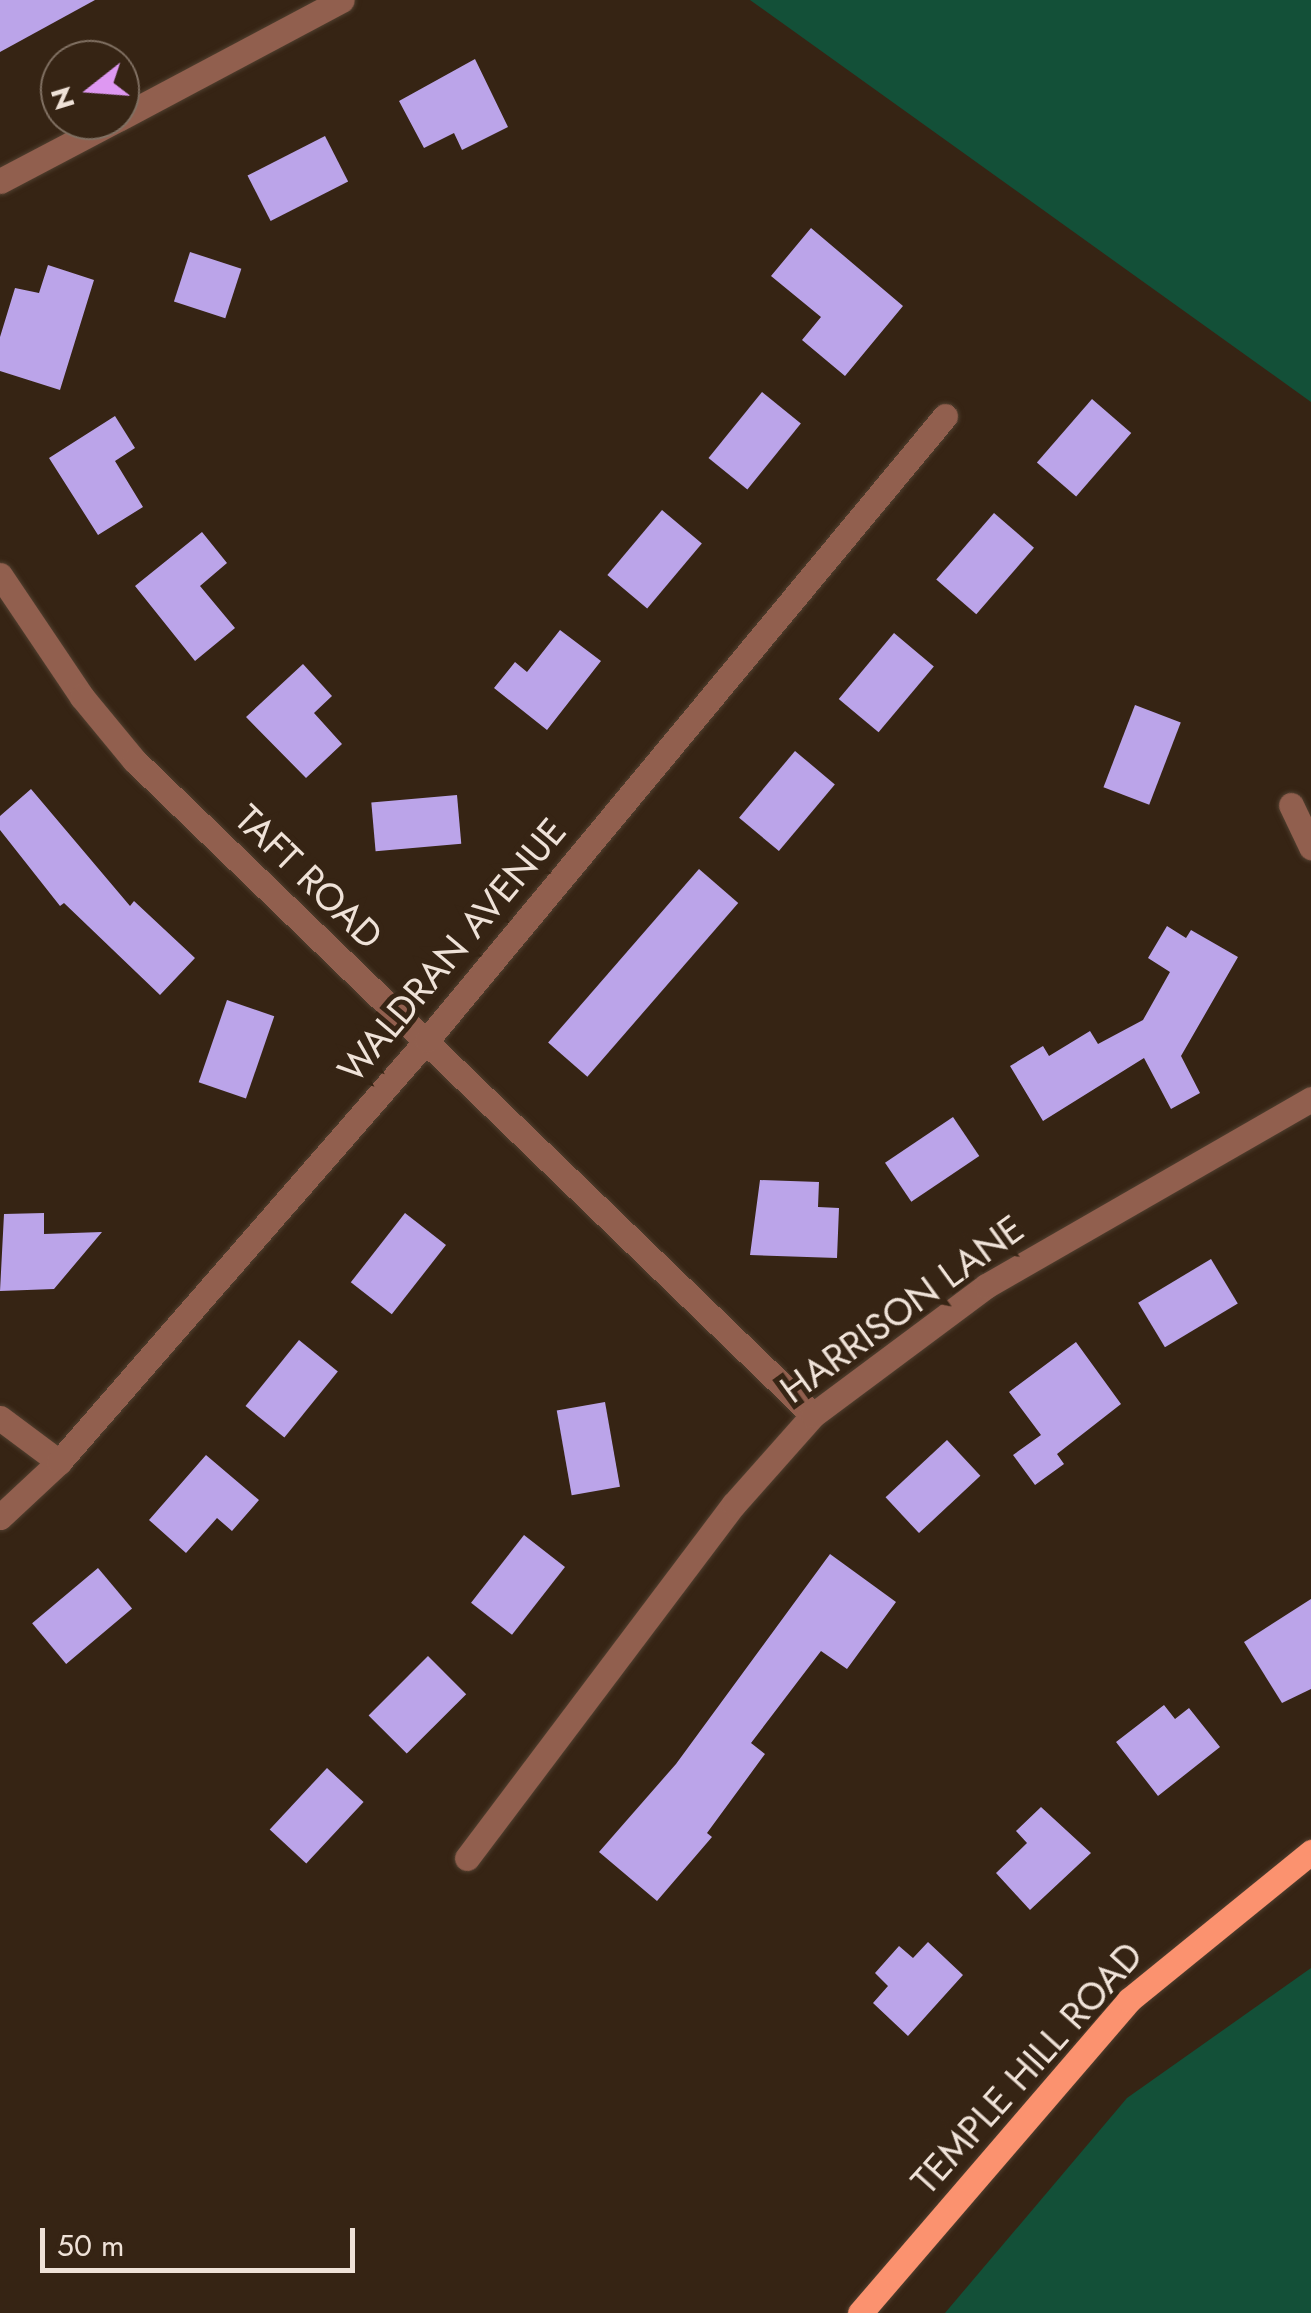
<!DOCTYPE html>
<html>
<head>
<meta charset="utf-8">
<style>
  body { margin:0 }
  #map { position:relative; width:1311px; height:2313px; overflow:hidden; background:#362414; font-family:Jost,sans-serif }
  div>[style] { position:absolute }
  .green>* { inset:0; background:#135038 }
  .building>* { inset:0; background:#bba4e9; transform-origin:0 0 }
  .roads { filter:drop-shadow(0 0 2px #503f2f) drop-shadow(0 0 2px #503f2f) }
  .minor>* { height:25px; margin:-12.5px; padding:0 12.5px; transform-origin:12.5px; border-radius:12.5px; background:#915f4e }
  .major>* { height:25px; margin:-12.5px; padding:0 12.5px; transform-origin:12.5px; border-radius:12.5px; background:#fb926f }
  span { translate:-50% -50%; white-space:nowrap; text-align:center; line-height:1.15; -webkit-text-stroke:10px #362414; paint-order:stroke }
  .street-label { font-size:38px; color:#efe2d8 }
  .north { position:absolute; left:40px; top:40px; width:100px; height:100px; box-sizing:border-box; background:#362414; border:2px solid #807062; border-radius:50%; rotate:253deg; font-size:28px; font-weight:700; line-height:40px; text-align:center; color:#efe2d8 }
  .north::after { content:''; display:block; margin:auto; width:35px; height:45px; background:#de98f2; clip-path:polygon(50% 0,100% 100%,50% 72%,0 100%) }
  .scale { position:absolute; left:40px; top:2228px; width:315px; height:45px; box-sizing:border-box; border:5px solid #efe2d8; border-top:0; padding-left:12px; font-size:30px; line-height:35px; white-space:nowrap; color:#efe2d8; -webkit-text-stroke:8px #362414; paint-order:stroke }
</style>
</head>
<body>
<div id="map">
  <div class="green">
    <i style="clip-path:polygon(750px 0,1311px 0,1311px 402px)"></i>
    <i style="clip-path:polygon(1311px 1968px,1311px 2313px,945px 2313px,1127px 2098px)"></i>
  </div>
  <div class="building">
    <i style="clip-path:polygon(0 0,95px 0,0 52px)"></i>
    <i style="clip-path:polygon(475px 59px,508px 127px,462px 150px,454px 133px,424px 148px,399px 101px)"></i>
    <i style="left:325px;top:136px;width:51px;height:87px;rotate:63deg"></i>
    <i style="clip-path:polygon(811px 228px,903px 306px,845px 376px,802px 340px,821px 317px,771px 276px)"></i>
    <i style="left:190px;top:252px;width:54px;height:52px;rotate:18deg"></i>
    <i style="clip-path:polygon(48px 265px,94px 280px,60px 390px,0 371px,0 337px,15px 288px,39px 293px)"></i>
    <i style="left:762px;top:392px;width:50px;height:85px;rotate:39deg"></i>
    <i style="left:1092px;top:399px;width:52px;height:84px;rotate:41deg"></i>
    <i style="clip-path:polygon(115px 416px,135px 448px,115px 461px,143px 507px,98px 535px,49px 458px)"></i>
    <i style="left:662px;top:510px;width:52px;height:85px;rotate:40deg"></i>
    <i style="left:994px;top:513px;width:53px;height:88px;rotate:41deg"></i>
    <i style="clip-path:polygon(202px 532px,227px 563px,200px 586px,235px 628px,195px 661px,135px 586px)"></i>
    <i style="clip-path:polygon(560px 630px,601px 661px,547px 730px,494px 688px,515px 662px,527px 672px)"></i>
    <i style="left:894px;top:633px;width:52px;height:86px;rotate:40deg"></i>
    <i style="clip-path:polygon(303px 664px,332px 696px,314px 713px,342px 744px,306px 778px,246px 717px)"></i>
    <i style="left:1135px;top:705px;width:49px;height:88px;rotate:21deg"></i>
    <i style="left:795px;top:751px;width:52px;height:87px;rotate:40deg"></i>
    <i style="clip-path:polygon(31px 789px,130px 906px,134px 901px,195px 958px,160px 995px,64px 903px,60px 906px,0 830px,0 816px)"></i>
    <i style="left:457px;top:795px;width:49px;height:86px;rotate:85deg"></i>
    <i style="left:699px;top:869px;width:52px;height:230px;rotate:41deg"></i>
    <i style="clip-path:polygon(1167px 926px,1186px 938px,1191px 930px,1238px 957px,1181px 1056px,1200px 1093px,1171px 1109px,1144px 1058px,1043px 1121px,1010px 1066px,1043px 1046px,1049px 1056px,1090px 1031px,1098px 1044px,1143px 1020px,1170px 972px,1148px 958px)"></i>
    <i style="left:227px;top:1000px;width:50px;height:87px;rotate:19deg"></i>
    <i style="left:953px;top:1117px;width:47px;height:82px;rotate:56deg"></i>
    <i style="clip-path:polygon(760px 1180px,819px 1182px,818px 1207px,839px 1208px,837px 1258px,750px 1255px)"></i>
    <i style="clip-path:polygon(44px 1213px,44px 1234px,102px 1232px,54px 1289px,0 1291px,4px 1214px)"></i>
    <i style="left:405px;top:1213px;width:52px;height:88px;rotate:38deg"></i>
    <i style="left:1211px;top:1259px;width:52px;height:85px;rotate:59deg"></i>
    <i style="left:299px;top:1340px;width:50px;height:85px;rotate:39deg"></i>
    <i style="clip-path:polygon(1076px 1342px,1121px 1404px,1057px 1454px,1064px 1464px,1035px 1485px,1013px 1455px,1041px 1435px,1009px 1392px)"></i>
    <i style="left:605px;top:1402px;width:86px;height:49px;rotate:80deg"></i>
    <i style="left:947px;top:1440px;width:49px;height:84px;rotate:47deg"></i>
    <i style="clip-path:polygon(206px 1455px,259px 1500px,232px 1531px,217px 1518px,186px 1553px,149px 1520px)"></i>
    <i style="left:524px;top:1535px;width:52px;height:86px;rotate:38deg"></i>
    <i style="clip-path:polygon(830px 1554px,896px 1602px,847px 1669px,821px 1651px,751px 1743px,765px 1754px,707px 1833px,712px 1837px,657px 1901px,599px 1852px,676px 1764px)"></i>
    <i style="left:98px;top:1568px;width:53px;height:86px;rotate:50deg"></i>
    <i style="clip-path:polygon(1311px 1599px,1311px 1689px,1282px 1703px,1244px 1642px)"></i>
    <i style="left:428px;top:1656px;width:54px;height:84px;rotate:45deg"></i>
    <i style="clip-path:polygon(1164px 1705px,1175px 1719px,1189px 1708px,1220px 1747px,1158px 1796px,1116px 1742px)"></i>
    <i style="left:327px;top:1768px;width:50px;height:84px;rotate:43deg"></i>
    <i style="clip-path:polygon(1041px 1807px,1091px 1853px,1030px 1910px,996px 1873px,1027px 1843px,1016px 1831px)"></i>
    <i style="clip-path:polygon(928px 1942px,963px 1975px,908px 2036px,873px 2003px,888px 1986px,875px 1973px,899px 1946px,913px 1958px)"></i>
  </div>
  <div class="roads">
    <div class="minor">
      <i style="left:120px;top:118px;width:251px;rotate:-28deg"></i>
      <i style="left:0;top:181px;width:131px;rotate:-27.7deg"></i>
      <i style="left:0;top:575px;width:147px;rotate:56.1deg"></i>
      <i style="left:82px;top:697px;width:82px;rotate:50.5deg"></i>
      <i style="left:134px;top:760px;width:943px;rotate:43.97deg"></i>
      <i style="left:1291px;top:805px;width:47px;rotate:64.5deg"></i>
      <i style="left:0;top:1418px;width:74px;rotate:36.7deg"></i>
      <i style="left:0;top:1517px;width:81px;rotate:-43deg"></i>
      <i style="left:59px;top:1462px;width:560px;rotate:-48.91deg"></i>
      <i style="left:427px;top:1040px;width:811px;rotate:-50.3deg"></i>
      <i style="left:467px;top:1858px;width:443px;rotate:-53deg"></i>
      <i style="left:734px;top:1504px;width:119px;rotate:-48.4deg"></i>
      <i style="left:813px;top:1415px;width:216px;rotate:-36.7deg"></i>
      <i style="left:986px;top:1286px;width:375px;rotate:-29.9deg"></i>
    </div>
    <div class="major">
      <i style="left:860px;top:2313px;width:413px;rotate:-49.3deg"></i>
      <i style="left:1129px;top:2000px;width:235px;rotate:-39.1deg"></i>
    </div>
  </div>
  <div class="street-label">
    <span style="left:309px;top:877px;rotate:44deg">TAFT ROAD</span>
    <span style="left:452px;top:950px;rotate:-50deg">WALDRAN AVENUE</span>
    <span style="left:902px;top:1309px;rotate:-36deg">HARRISON LANE</span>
    <span style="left:1027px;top:2068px;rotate:-48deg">TEMPLE HILL ROAD</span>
  </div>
  <div class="north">N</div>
  <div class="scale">50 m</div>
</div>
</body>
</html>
